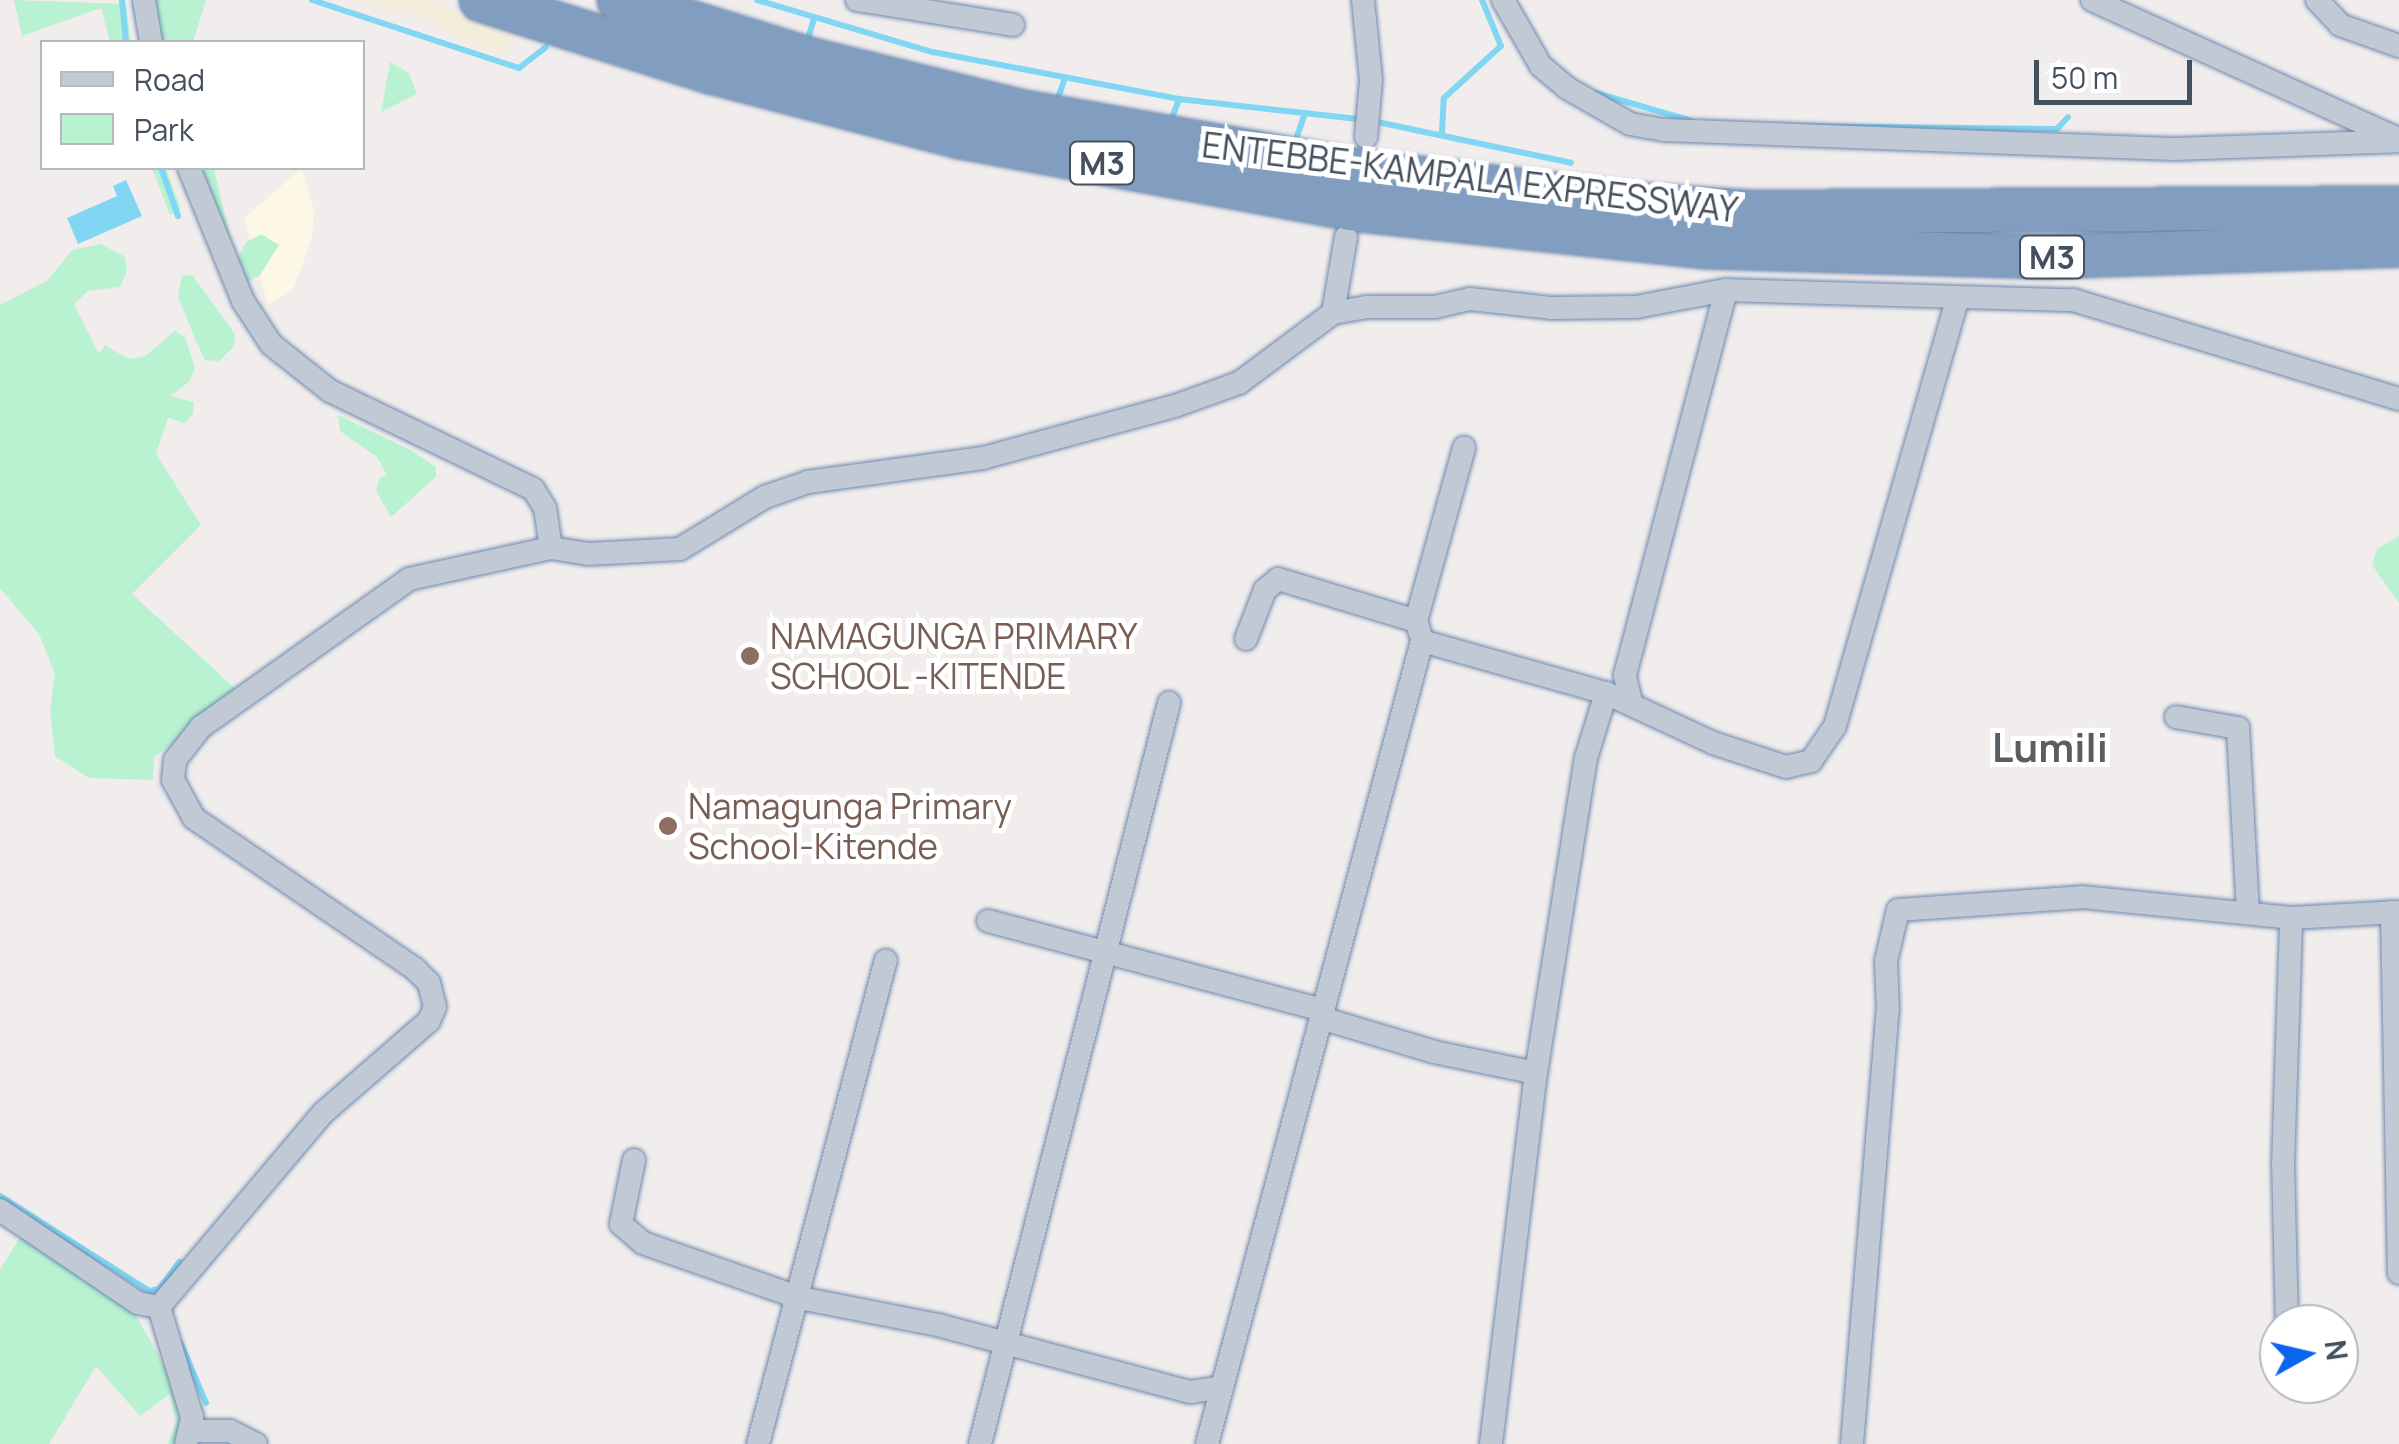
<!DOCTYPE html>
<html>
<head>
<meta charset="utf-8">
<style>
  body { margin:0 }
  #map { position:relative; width:2399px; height:1444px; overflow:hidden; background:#f1eded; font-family:Manrope,sans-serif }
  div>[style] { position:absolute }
  .commercial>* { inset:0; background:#fdf7e5 }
  .green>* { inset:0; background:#b8f2d1 }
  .sand>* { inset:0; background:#f4eddc }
  .water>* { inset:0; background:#81d7f3 }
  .stream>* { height:6px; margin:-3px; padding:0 3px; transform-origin:3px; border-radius:3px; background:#81d7f3 }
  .roads { filter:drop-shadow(0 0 2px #6c88ad) drop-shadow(0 0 2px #6c88ad) }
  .street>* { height:22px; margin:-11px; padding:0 11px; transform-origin:11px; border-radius:11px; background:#c0c9d4 }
  .highway>* { height:42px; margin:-21px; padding:0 21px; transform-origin:21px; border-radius:21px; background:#819ec1 }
  .dots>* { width:28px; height:28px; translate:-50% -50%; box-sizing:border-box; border:5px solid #fff; border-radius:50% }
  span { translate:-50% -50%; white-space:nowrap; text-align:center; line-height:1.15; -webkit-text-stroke:10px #fff; paint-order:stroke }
  .shield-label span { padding:2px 8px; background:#fff; border:2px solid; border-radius:8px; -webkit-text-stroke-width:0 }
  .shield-label { font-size:32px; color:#44505d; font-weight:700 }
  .street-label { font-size:35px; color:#44505d }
  .education-label { font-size:35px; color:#785e54 }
  .left { translate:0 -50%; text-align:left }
  .quarter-label { font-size:40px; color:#5a5e63; font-weight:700 }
  .legend { position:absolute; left:40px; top:40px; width:325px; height:130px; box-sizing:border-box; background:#fff; border:2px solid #b4b9be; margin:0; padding:12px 18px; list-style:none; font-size:30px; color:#44505d }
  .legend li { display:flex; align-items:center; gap:20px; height:50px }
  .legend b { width:50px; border:2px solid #b4b9be }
  .north { position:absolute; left:2259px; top:1304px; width:100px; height:100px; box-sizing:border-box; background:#fff; border:2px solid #b4b9be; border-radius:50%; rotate:82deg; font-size:28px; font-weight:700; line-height:40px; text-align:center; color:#44505d }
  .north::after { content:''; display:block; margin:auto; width:35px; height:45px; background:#0a64ee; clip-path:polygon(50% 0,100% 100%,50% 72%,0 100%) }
  .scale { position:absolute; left:2034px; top:60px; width:158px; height:45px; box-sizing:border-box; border:5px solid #44505d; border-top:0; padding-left:12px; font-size:30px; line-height:35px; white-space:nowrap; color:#44505d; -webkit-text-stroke:8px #fff; paint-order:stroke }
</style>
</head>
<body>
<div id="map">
  <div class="commercial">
    <i style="clip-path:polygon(302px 168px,314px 210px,312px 238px,293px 289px,268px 305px,244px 218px)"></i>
  </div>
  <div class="green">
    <i style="clip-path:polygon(14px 0,126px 4px,131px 42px,110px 42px,101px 8px,22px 36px)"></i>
    <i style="clip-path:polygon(153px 0,206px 0,193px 42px,160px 42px)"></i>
    <i style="clip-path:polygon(390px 62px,409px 73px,417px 94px,381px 112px)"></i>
    <i style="clip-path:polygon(152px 168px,166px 168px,181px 210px,170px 215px)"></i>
    <i style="clip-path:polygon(196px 168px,214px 168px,231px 242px)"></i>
    <i style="clip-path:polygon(261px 234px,279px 245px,260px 275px,244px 284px,234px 265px,246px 242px)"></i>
    <i style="clip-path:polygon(101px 244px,125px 257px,127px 271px,120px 287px,88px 291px,74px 304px,99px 354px,105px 345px,129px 359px,145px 356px,175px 331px,185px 337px,195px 368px,189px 382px,170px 396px,194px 402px,193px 414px,185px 423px,168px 418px,156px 454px,201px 525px,132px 594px,239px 692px,154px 757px,153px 780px,89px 778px,55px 756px,50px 710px,55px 674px,39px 634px,0 588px,0 305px,48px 280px,72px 250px)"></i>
    <i style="clip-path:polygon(182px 275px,193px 276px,235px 334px,234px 346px,219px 361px,205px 360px,196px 341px,178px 297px)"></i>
    <i style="clip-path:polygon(338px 415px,412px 451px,436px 467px,436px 477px,391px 517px,376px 491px,379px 478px,387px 475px,377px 457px,340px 431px)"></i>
    <i style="clip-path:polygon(2399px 536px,2399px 603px,2372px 565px,2377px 549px)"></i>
    <i style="clip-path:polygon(20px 1237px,133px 1310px,177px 1388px,183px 1408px,176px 1444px,168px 1444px,176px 1422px,170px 1394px,140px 1416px,96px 1366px,49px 1444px,0 1444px,0 1270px)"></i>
  </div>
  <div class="sand">
    <i style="clip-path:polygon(348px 0,426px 0,519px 34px,503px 54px,480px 49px,419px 16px)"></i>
  </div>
  <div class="water">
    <i style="clip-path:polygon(126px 180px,142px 216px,78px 244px,67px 218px,117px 196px,113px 186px)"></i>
  </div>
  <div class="stream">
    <i style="left:122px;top:0;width:42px;rotate:84.6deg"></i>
    <i style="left:312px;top:0;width:218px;rotate:18.2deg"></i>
    <i style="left:519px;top:68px;width:34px;rotate:-38deg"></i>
    <i style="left:757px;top:0;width:184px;rotate:16.5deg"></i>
    <i style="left:933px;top:52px;width:250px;rotate:10.8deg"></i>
    <i style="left:1179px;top:99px;width:178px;rotate:6.4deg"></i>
    <i style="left:808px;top:39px;width:22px;rotate:-74deg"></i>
    <i style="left:1596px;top:93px;width:97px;rotate:16.2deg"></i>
    <i style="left:1057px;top:101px;width:24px;rotate:-71deg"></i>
    <i style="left:1170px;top:123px;width:26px;rotate:-69deg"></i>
    <i style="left:1382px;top:123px;width:193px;rotate:11.9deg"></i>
    <i style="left:1777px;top:126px;width:280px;rotate:0.6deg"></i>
    <i style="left:2057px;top:129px;width:16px;rotate:-47deg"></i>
    <i style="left:1442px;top:132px;width:34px;rotate:-87deg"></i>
    <i style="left:1444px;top:98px;width:77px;rotate:-42.4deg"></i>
    <i style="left:1501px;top:46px;width:50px;rotate:-112.4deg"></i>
    <i style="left:1294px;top:145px;width:34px;rotate:-71deg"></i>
    <i style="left:161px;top:168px;width:51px;rotate:70.5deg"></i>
    <i style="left:0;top:1196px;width:177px;rotate:32.5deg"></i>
    <i style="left:149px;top:1291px;width:10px;rotate:-11deg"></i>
    <i style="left:159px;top:1289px;width:34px;rotate:-53deg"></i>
    <i style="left:181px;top:1344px;width:64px;rotate:67deg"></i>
  </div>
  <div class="roads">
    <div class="street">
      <i style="left:144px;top:0;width:43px;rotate:80.5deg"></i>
      <i style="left:857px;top:0;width:158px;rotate:9.1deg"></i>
      <i style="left:1363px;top:0;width:80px;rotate:84.3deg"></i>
      <i style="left:1371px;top:80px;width:57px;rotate:95deg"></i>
      <i style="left:1503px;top:0;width:76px;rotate:60.1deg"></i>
      <i style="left:1541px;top:66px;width:34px;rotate:40deg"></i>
      <i style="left:1567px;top:88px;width:73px;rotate:29.7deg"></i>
      <i style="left:1630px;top:124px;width:36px;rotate:10deg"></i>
      <i style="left:1665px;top:130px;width:509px;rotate:2.14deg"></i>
      <i style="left:2174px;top:149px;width:225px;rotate:-2deg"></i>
      <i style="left:2092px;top:0;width:337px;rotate:24.4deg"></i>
      <i style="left:2317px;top:0;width:34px;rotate:47deg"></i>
      <i style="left:2340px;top:25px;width:63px;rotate:19.6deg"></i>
      <i style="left:1333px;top:313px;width:77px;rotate:-80.3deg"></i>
      <i style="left:551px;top:548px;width:37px;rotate:9deg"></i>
      <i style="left:588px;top:554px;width:92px;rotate:-3.1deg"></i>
      <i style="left:680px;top:549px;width:100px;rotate:-31.5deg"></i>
      <i style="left:765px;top:497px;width:46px;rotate:-19.2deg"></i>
      <i style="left:808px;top:482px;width:177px;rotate:-7.8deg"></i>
      <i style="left:983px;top:458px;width:199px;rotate:-15.2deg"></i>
      <i style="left:1175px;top:406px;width:68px;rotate:-19.8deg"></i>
      <i style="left:1239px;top:383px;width:117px;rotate:-36.7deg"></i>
      <i style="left:1333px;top:313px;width:35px;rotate:-10deg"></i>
      <i style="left:1367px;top:307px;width:68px"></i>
      <i style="left:1435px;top:307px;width:36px;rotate:-13deg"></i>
      <i style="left:1470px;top:299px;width:81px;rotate:6.3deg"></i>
      <i style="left:1551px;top:308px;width:85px;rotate:-0.7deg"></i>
      <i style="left:1636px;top:307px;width:92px;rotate:-10.7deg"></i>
      <i style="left:1726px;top:290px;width:347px;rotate:1.7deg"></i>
      <i style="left:2073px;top:300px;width:341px;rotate:16.9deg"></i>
      <i style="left:1420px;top:633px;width:13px;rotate:-108deg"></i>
      <i style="left:1416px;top:621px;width:180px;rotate:-74.5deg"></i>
      <i style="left:1246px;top:639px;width:53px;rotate:-68.8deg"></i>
      <i style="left:1265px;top:590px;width:17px;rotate:-40deg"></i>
      <i style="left:1278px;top:579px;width:144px;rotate:16.9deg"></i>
      <i style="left:1631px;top:702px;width:28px;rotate:-103deg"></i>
      <i style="left:1625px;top:675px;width:398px;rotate:-75.3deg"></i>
      <i style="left:2176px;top:717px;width:63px;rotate:10.1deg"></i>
      <i style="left:2238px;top:728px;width:185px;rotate:86.9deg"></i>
      <i style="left:2392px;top:912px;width:361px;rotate:88.9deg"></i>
      <i style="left:988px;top:921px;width:347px;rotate:14.9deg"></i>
      <i style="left:1321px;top:1018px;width:118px;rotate:16.7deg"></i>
      <i style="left:1434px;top:1052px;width:104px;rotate:11.6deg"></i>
      <i style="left:634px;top:1160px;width:65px;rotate:101.5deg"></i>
      <i style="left:621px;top:1224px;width:29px;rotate:41deg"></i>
      <i style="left:643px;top:1243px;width:166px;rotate:19.3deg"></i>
      <i style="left:800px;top:1298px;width:141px;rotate:11.1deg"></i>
      <i style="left:938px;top:1325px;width:261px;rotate:14.9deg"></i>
      <i style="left:1190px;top:1392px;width:29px;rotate:-8deg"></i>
      <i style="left:0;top:1210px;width:166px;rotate:34deg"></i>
      <i style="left:138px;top:1303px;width:21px;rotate:11deg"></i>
      <i style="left:2287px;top:1324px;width:159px;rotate:-91.4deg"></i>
      <i style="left:2283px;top:1165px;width:247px;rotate:-88.1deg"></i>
      <i style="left:190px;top:1431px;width:40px"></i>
      <i style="left:230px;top:1431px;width:29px;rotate:27deg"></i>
      <i style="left:186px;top:1444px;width:28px;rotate:-77deg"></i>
      <i style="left:192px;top:1417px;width:115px;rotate:-106.7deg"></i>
      <i style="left:159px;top:1307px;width:254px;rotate:-49.8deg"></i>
      <i style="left:323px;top:1113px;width:140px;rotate:-41deg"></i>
      <i style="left:429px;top:1021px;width:15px;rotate:-67deg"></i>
      <i style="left:435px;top:1007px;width:25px;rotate:-104deg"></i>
      <i style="left:429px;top:983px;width:20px;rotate:-135deg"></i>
      <i style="left:415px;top:969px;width:268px;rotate:-145.7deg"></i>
      <i style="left:194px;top:818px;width:43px;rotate:-118.9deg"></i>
      <i style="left:173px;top:780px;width:20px;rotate:-84deg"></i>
      <i style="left:175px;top:760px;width:42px;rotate:-51.8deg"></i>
      <i style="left:201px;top:727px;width:255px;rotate:-35.4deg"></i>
      <i style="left:409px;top:579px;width:145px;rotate:-12.3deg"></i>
      <i style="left:551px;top:548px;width:40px;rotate:-98.5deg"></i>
      <i style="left:545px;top:508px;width:22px;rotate:-122deg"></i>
      <i style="left:533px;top:489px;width:225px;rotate:-154.2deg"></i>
      <i style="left:330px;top:391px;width:75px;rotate:-141.5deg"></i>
      <i style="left:271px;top:344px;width:51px;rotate:-123.1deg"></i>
      <i style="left:243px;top:301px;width:144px;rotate:-112.1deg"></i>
      <i style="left:758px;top:1444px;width:500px;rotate:-75.2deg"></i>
      <i style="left:980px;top:1444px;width:765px;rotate:-75.69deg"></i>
      <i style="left:1207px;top:1444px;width:831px;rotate:-75.01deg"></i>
      <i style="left:1422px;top:641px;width:191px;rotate:15.8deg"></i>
      <i style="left:1606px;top:693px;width:118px;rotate:25deg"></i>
      <i style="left:1713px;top:743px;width:77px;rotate:18.2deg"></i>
      <i style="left:1786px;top:767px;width:26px;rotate:-13deg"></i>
      <i style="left:1811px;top:761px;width:42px;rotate:-55.6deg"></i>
      <i style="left:1835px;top:726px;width:443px;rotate:-74deg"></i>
      <i style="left:1491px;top:1444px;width:374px;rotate:-83.1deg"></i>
      <i style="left:1536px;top:1073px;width:319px;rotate:-81deg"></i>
      <i style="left:1586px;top:758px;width:68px;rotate:-72.9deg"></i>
      <i style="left:1852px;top:1444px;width:435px;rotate:-85.3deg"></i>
      <i style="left:1888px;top:1010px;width:49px;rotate:-92.3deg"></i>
      <i style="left:1886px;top:961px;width:52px;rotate:-76.8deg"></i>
      <i style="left:1898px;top:910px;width:184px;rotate:-4deg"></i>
      <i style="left:2082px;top:897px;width:210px;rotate:5.7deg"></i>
      <i style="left:2291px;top:918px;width:108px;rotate:-3.2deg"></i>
    </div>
    <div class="highway">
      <i style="left:481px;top:0;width:241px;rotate:17.4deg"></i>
      <i style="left:711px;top:72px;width:257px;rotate:14.6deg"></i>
      <i style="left:960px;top:137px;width:398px;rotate:10.4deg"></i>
      <i style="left:1351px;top:209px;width:356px;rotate:6.1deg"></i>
      <i style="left:1705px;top:247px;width:339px;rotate:1.7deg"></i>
      <i style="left:2044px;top:257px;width:355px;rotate:-1.9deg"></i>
      <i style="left:619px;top:0;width:198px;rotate:17.3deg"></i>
      <i style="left:808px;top:59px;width:217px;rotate:13.8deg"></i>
      <i style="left:1019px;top:111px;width:340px;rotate:10deg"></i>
      <i style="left:1354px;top:170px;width:281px;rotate:6.9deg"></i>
      <i style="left:1633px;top:204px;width:114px;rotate:4deg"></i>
      <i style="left:1747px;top:212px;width:652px;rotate:-0.35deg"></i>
    </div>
  </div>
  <div class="dots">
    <i style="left:750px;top:656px;background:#8d6e63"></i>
    <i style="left:668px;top:826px;background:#8d6e63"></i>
  </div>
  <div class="shield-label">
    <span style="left:1102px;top:163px">M3</span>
    <span style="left:2052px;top:257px">M3</span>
  </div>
  <div class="street-label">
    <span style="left:1470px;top:177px;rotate:7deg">ENTEBBE-KAMPALA EXPRESSWAY</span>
  </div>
  <div class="education-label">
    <span class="left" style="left:770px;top:656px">NAMAGUNGA PRIMARY<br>SCHOOL -KITENDE</span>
    <span class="left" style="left:688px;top:826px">Namagunga Primary<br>School-Kitende</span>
  </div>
  <div class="quarter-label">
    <span style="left:2050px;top:747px">Lumili</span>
  </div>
  <ul class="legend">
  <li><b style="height:12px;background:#c0c9d4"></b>Road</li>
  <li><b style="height:28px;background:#b8f2d1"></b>Park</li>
  </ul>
  <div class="north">N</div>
  <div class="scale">50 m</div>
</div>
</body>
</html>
